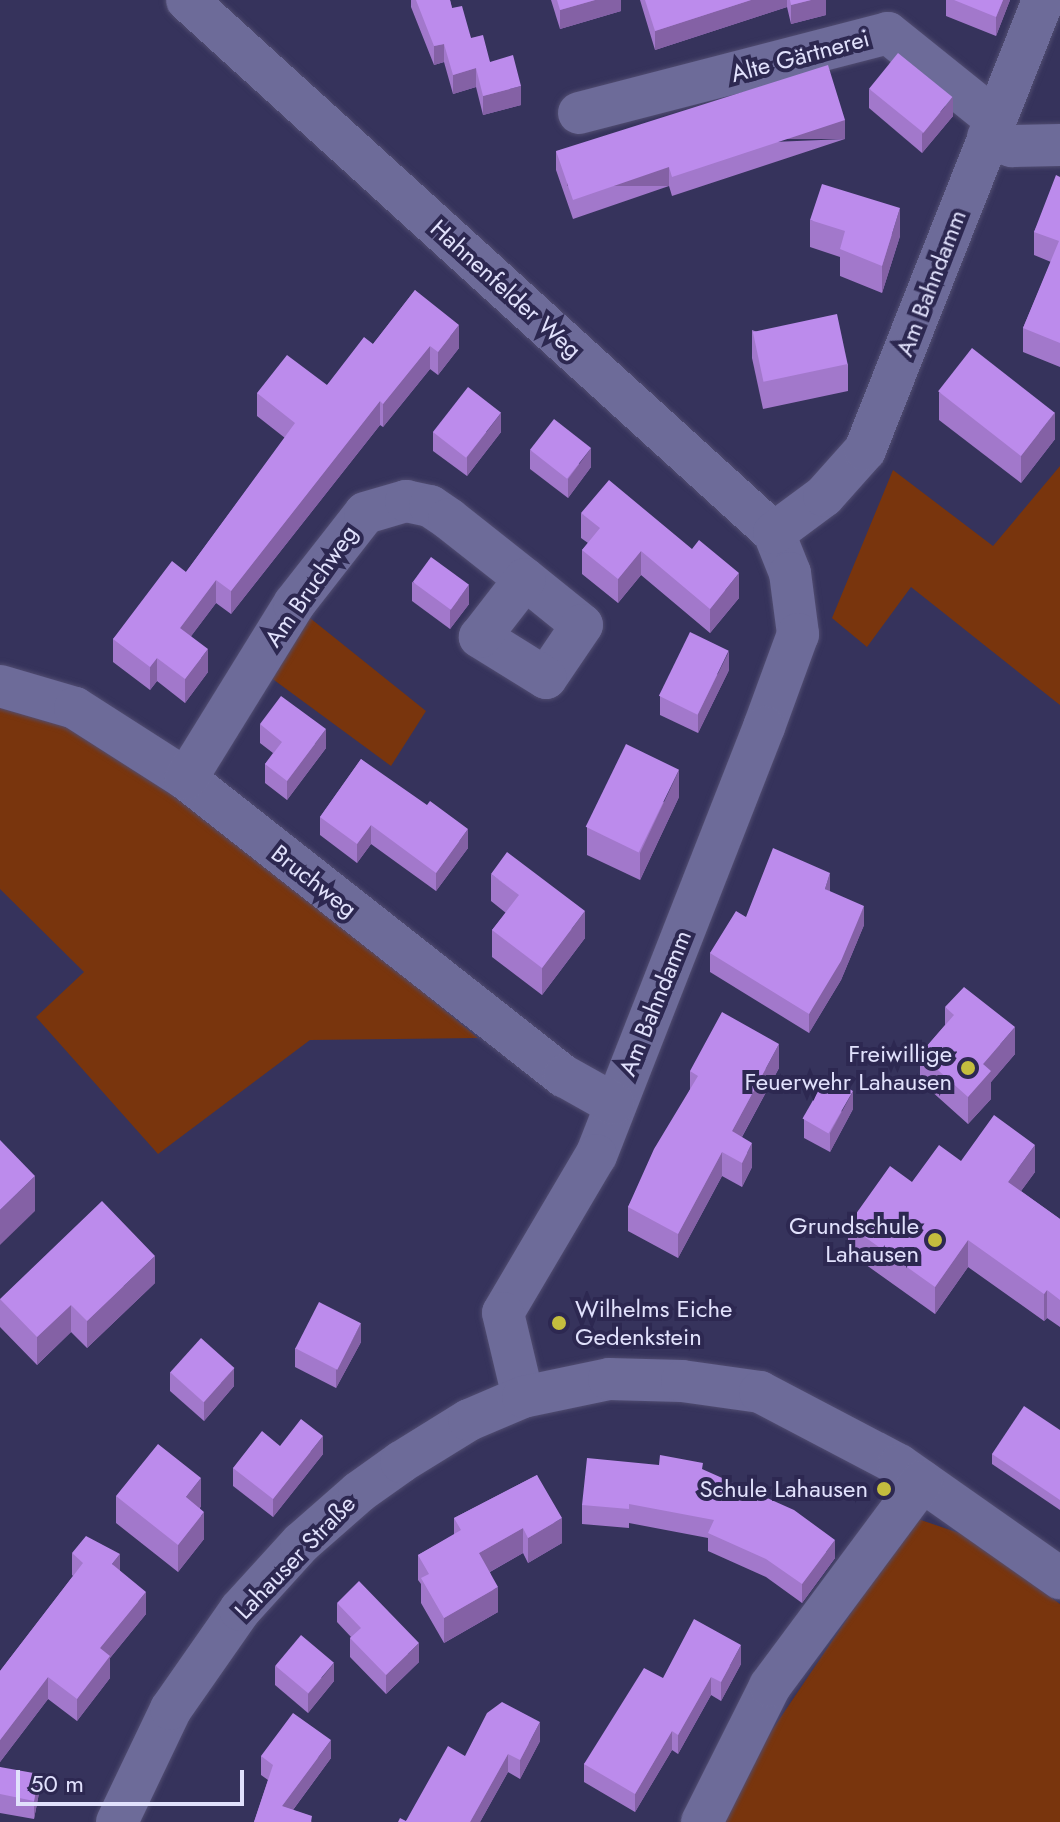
<!DOCTYPE html>
<html>
<head>
<meta charset="utf-8">
<style>
  body { margin:0 }
  #map { position:relative; width:1060px; height:1822px; overflow:hidden; background:#36335c; font-family:Jost,sans-serif }
  div>[style] { position:absolute }
  .green>* { inset:0; background:#79350d }
  .roads { filter:drop-shadow(0 0 2px #514d71) drop-shadow(0 0 2px #514d71) }
  .minor>* { height:42px; margin:-21px; padding:0 21px; transform-origin:21px; border-radius:21px; background:#6d6b99 }
  .wall>* { inset:0; background:#a278cb }
  .shaded-wall>* { inset:0; background:#8461a5; transform-origin:0 0 }
  .building>* { inset:0; background:#bc8bec; transform-origin:0 0 }
  .dots>* { width:22px; height:22px; translate:-50% -50%; box-sizing:border-box; border:4px solid #2d2851; border-radius:50% }
  span { translate:-50% -50%; white-space:nowrap; text-align:center; line-height:1.15; -webkit-text-stroke:8px #2d2851; paint-order:stroke }
  .street-label { font-size:24px; color:#e1e1fc }
  .poi-label { font-size:24px; color:#e1e1fc }
  .right { translate:-100% -50%; text-align:right }
  .left { translate:0 -50%; text-align:left }
  .scale { position:absolute; left:16px; top:1770px; width:228px; height:36px; box-sizing:border-box; border:4px solid #e1e1fc; border-top:0; padding-left:10px; font-size:24px; line-height:28px; white-space:nowrap; color:#e1e1fc; -webkit-text-stroke:6px #2d2851; paint-order:stroke }
</style>
</head>
<body>
<div id="map">
  <div class="green">
    <i style="clip-path:polygon(1060px 466px,1060px 705px,911px 587px,867px 647px,832px 618px,893px 470px,993px 546px)"></i>
    <i style="clip-path:polygon(295px 606px,426px 711px,391px 766px,255px 666px)"></i>
    <i style="clip-path:polygon(0 702px,66px 720px,174px 784px,478px 1038px,310px 1040px,158px 1154px,36px 1017px,84px 972px,0 889px)"></i>
    <i style="clip-path:polygon(915px 1518px,965px 1535px,1060px 1604px,1060px 1822px,710px 1822px)"></i>
  </div>
  <div class="roads">
    <div class="minor">
      <i style="left:187px;top:0;width:793px;rotate:42.24deg"></i>
      <i style="left:774px;top:533px;width:43px;rotate:68.2deg"></i>
      <i style="left:790px;top:573px;width:62px;rotate:82.5deg"></i>
      <i style="left:798px;top:634px;width:99px;rotate:110.1deg"></i>
      <i style="left:764px;top:727px;width:460px;rotate:111.4deg"></i>
      <i style="left:596px;top:1155px;width:183px;rotate:120.5deg"></i>
      <i style="left:503px;top:1313px;width:86px;rotate:76.6deg"></i>
      <i style="left:579px;top:113px;width:319px;rotate:-14.5deg"></i>
      <i style="left:888px;top:33px;width:137px;rotate:38.8deg"></i>
      <i style="left:988px;top:137px;width:26px;rotate:21deg"></i>
      <i style="left:1012px;top:146px;width:48px;rotate:-1.2deg"></i>
      <i style="left:774px;top:533px;width:62px;rotate:-36.5deg"></i>
      <i style="left:824px;top:496px;width:62px;rotate:-48.3deg"></i>
      <i style="left:865px;top:450px;width:484px;rotate:-68.4deg"></i>
      <i style="left:0;top:686px;width:78px;rotate:16.3deg"></i>
      <i style="left:75px;top:708px;width:132px;rotate:32.6deg"></i>
      <i style="left:186px;top:779px;width:481px;rotate:38.2deg"></i>
      <i style="left:564px;top:1076px;width:57px;rotate:29.2deg"></i>
      <i style="left:186px;top:779px;width:206px;rotate:-58.3deg"></i>
      <i style="left:294px;top:604px;width:115px;rotate:-52deg"></i>
      <i style="left:365px;top:513px;width:43px;rotate:-16.3deg"></i>
      <i style="left:406px;top:501px;width:25px;rotate:12deg"></i>
      <i style="left:430px;top:506px;width:23px;rotate:34deg"></i>
      <i style="left:449px;top:519px;width:97px;rotate:38.3deg"></i>
      <i style="left:525px;top:579px;width:73px;rotate:38.9deg"></i>
      <i style="left:582px;top:625px;width:64px;rotate:124.2deg"></i>
      <i style="left:546px;top:678px;width:78px;rotate:-148.2deg"></i>
      <i style="left:480px;top:637px;width:73px;rotate:-52.2deg"></i>
      <i style="left:117px;top:1822px;width:125px;rotate:-64.5deg"></i>
      <i style="left:171px;top:1709px;width:121px;rotate:-55.1deg"></i>
      <i style="left:240px;top:1610px;width:91px;rotate:-47.7deg"></i>
      <i style="left:301px;top:1543px;width:77px;rotate:-41.3deg"></i>
      <i style="left:359px;top:1492px;width:52px;rotate:-35.5deg"></i>
      <i style="left:401px;top:1462px;width:80px;rotate:-31.7deg"></i>
      <i style="left:469px;top:1420px;width:59px;rotate:-23.1deg"></i>
      <i style="left:523px;top:1397px;width:88px;rotate:-11.8deg"></i>
      <i style="left:609px;top:1379px;width:73px;rotate:1.6deg"></i>
      <i style="left:682px;top:1381px;width:79px;rotate:8deg"></i>
      <i style="left:760px;top:1392px;width:157px;rotate:27.7deg"></i>
      <i style="left:899px;top:1465px;width:197px;rotate:35.1deg"></i>
      <i style="left:702px;top:1822px;width:152px;rotate:-63.4deg"></i>
      <i style="left:770px;top:1686px;width:255px;rotate:-53.4deg"></i>
    </div>
  </div>
  <div class="wall">
    <i style="clip-path:polygon(411px 0,450px 0,452px 8px,471px 38px,490px 62px,521px 105px,483px 115px,476px 87px,453px 94px,444px 62px,434px 65px,411px 7px)"></i>
    <i style="clip-path:polygon(551px 0,621px 0,621px 11px,560px 29px)"></i>
    <i style="clip-path:polygon(640px 0,826px 0,826px 15px,791px 24px,787px 7px,655px 50px)"></i>
    <i style="clip-path:polygon(946px 0,1010px 0,996px 36px,946px 16px)"></i>
    <i style="clip-path:polygon(869px 89px,953px 116px,922px 153px,869px 108px)"></i>
    <i style="clip-path:polygon(845px 139px,672px 196px,669px 186px,573px 219px,556px 170px,556px 151px)"></i>
    <i style="clip-path:polygon(1060px 177px,1060px 367px,1023px 352px,1023px 328px,1051px 262px,1034px 255px,1034px 232px)"></i>
    <i style="clip-path:polygon(810px 220px,900px 236px,882px 293px,840px 276px,840px 257px,810px 247px)"></i>
    <i style="clip-path:polygon(415px 290px,459px 348px,438px 375px,430px 369px,383px 427px,380px 425px,231px 614px,216px 603px,191px 636px,208px 672px,185px 703px,157px 681px,150px 690px,113px 662px,113px 639px,186px 572px,285px 438px,257px 416px,257px 393px,327px 385px,373px 344px)"></i>
    <i style="clip-path:polygon(752px 330px,848px 364px,848px 391px,763px 409px,752px 358px)"></i>
    <i style="clip-path:polygon(939px 392px,1055px 439px,1021px 483px,939px 420px)"></i>
    <i style="clip-path:polygon(433px 432px,501px 432px,467px 476px,433px 451px)"></i>
    <i style="clip-path:polygon(530px 450px,591px 467px,568px 498px,530px 469px)"></i>
    <i style="clip-path:polygon(581px 513px,739px 598px,710px 633px,641px 575px,618px 603px,582px 574px,582px 550px,588px 543px,581px 538px)"></i>
    <i style="clip-path:polygon(412px 582px,469px 604px,450px 629px,412px 601px)"></i>
    <i style="clip-path:polygon(729px 670px,698px 733px,660px 715px,660px 696px)"></i>
    <i style="clip-path:polygon(260px 724px,326px 748px,287px 800px,265px 783px,265px 764px,273px 753px,260px 743px)"></i>
    <i style="clip-path:polygon(361px 759px,468px 848px,436px 891px,371px 844px,357px 863px,320px 835px,320px 817px)"></i>
    <i style="clip-path:polygon(679px 797px,640px 880px,587px 855px,587px 827px)"></i>
    <i style="clip-path:polygon(491px 874px,585px 938px,542px 995px,492px 957px,492px 930px,506px 913px,491px 901px)"></i>
    <i style="clip-path:polygon(830px 892px,864px 925px,841px 980px,809px 1033px,710px 972px,710px 953px,746px 917px)"></i>
    <i style="clip-path:polygon(945px 1007px,1015px 1054px,991px 1082px,991px 1099px,968px 1124px,920px 1081px,920px 1054px,945px 1025px)"></i>
    <i style="clip-path:polygon(779px 1068px,742px 1137px,752px 1167px,742px 1187px,722px 1176px,678px 1258px,628px 1231px,628px 1207px,690px 1090px,690px 1071px)"></i>
    <i style="clip-path:polygon(853px 1109px,830px 1152px,804px 1138px,804px 1119px)"></i>
    <i style="clip-path:polygon(961px 1161px,1035px 1172px,1021px 1191px,1060px 1219px,1060px 1327px,1047px 1318px,1044px 1321px,968px 1267px,935px 1314px,848px 1252px,848px 1225px,912px 1182px)"></i>
    <i style="clip-path:polygon(155px 1283px,87px 1348px,71px 1332px,37px 1365px,0 1327px,0 1299px)"></i>
    <i style="clip-path:polygon(361px 1342px,336px 1388px,295px 1367px,295px 1348px)"></i>
    <i style="clip-path:polygon(170px 1372px,234px 1386px,204px 1421px,170px 1391px)"></i>
    <i style="clip-path:polygon(1060px 1430px,1060px 1510px,992px 1464px,992px 1454px)"></i>
    <i style="clip-path:polygon(280px 1446px,323px 1454px,273px 1517px,233px 1486px,233px 1468px)"></i>
    <i style="clip-path:polygon(703px 1470px,835px 1558px,802px 1603px,766px 1577px,708px 1551px,708px 1538px,629px 1523px,629px 1528px,582px 1524px,582px 1505px)"></i>
    <i style="clip-path:polygon(537px 1475px,562px 1543px,528px 1563px,523px 1553px,490px 1572px,498px 1612px,444px 1643px,421px 1603px,421px 1584px,418px 1580px,418px 1555px,454px 1535px,454px 1518px)"></i>
    <i style="clip-path:polygon(116px 1496px,201px 1506px,200px 1508px,204px 1539px,178px 1572px,116px 1523px)"></i>
    <i style="clip-path:polygon(72px 1553px,120px 1571px,146px 1614px,110px 1658px,110px 1678px,77px 1721px,48px 1699px,0 1762px,0 1671px,73px 1576px,72px 1575px)"></i>
    <i style="clip-path:polygon(337px 1603px,419px 1662px,386px 1694px,350px 1657px,350px 1638px,351px 1637px,337px 1622px)"></i>
    <i style="clip-path:polygon(741px 1664px,721px 1701px,711px 1695px,678px 1754px,672px 1750px,635px 1812px,584px 1782px,584px 1764px,663px 1678px)"></i>
    <i style="clip-path:polygon(275px 1666px,334px 1681px,308px 1713px,275px 1685px)"></i>
    <i style="clip-path:polygon(540px 1741px,520px 1779px,508px 1772px,480px 1822px,398px 1822px,406px 1821px,465px 1756px)"></i>
    <i style="clip-path:polygon(261px 1756px,331px 1758px,293px 1810px,312px 1822px,254px 1822px,268px 1780px,261px 1775px)"></i>
    <i style="clip-path:polygon(0 1767px,39px 1793px,34px 1819px,0 1813px)"></i>
  </div>
  <div class="shaded-wall">
    <i style="clip-path:polygon(595px 0,621px 0,621px 11px,560px 29px,560px 10px)"></i>
    <i style="clip-path:polygon(751px 0,787px 0,787px 7px,655px 50px,655px 31px)"></i>
    <i style="clip-path:polygon(811px 0,826px 0,826px 15px,791px 24px,791px 5px)"></i>
    <i style="clip-path:polygon(1003px 0,1010px 0,996px 36px,996px 17px)"></i>
    <i style="clip-path:polygon(444px 44px,444px 62px,434px 65px,434px 46px)"></i>
    <i style="clip-path:polygon(476px 68px,476px 87px,453px 94px,453px 75px)"></i>
    <i style="clip-path:polygon(521px 86px,521px 105px,483px 115px,483px 96px)"></i>
    <i style="clip-path:polygon(953px 97px,953px 116px,922px 153px,922px 134px)"></i>
    <i style="left:845px;top:120px;width:19px;height:182px;rotate:90deg"></i>
    <i style="left:669px;top:167px;width:19px;height:102px;rotate:90deg"></i>
    <i style="clip-path:polygon(900px 208px,900px 236px,882px 293px,882px 266px)"></i>
    <i style="clip-path:polygon(459px 325px,459px 348px,438px 375px,438px 352px)"></i>
    <i style="clip-path:polygon(430px 346px,430px 369px,383px 427px,383px 404px)"></i>
    <i style="clip-path:polygon(380px 401px,380px 425px,231px 614px,231px 591px)"></i>
    <i style="clip-path:polygon(1055px 412px,1055px 439px,1021px 483px,1021px 456px)"></i>
    <i style="clip-path:polygon(501px 413px,501px 432px,467px 476px,467px 457px)"></i>
    <i style="clip-path:polygon(591px 448px,591px 467px,568px 498px,568px 479px)"></i>
    <i style="clip-path:polygon(641px 551px,641px 575px,618px 603px,618px 579px)"></i>
    <i style="clip-path:polygon(739px 573px,739px 598px,710px 633px,710px 609px)"></i>
    <i style="clip-path:polygon(216px 580px,216px 603px,180px 651px,180px 628px)"></i>
    <i style="clip-path:polygon(469px 585px,469px 604px,450px 629px,450px 610px)"></i>
    <i style="clip-path:polygon(208px 649px,208px 672px,185px 703px,185px 679px)"></i>
    <i style="clip-path:polygon(729px 651px,729px 670px,698px 733px,698px 714px)"></i>
    <i style="clip-path:polygon(157px 658px,157px 681px,150px 690px,150px 667px)"></i>
    <i style="clip-path:polygon(326px 729px,326px 748px,287px 800px,287px 781px)"></i>
    <i style="clip-path:polygon(679px 770px,679px 797px,640px 880px,640px 853px)"></i>
    <i style="clip-path:polygon(371px 825px,371px 844px,357px 863px,357px 844px)"></i>
    <i style="clip-path:polygon(468px 829px,468px 848px,436px 891px,436px 873px)"></i>
    <i style="clip-path:polygon(830px 873px,830px 892px,825px 889px)"></i>
    <i style="clip-path:polygon(864px 906px,864px 925px,841px 980px,809px 1033px,809px 1014px)"></i>
    <i style="clip-path:polygon(585px 911px,585px 938px,542px 995px,542px 968px)"></i>
    <i style="clip-path:polygon(1015px 1027px,1015px 1054px,991px 1082px,991px 1099px,968px 1124px,968px 1097px,983px 1064px)"></i>
    <i style="clip-path:polygon(779px 1044px,779px 1068px,732px 1155px,732px 1131px)"></i>
    <i style="clip-path:polygon(853px 1091px,853px 1109px,830px 1152px,830px 1133px)"></i>
    <i style="clip-path:polygon(752px 1143px,752px 1167px,742px 1187px,742px 1163px)"></i>
    <i style="clip-path:polygon(1035px 1145px,1035px 1172px,1008px 1209px,1008px 1182px)"></i>
    <i style="clip-path:polygon(722px 1152px,722px 1176px,678px 1258px,678px 1234px)"></i>
    <i style="clip-path:polygon(35px 1176px,35px 1211px,0 1245px,0 1210px)"></i>
    <i style="clip-path:polygon(968px 1240px,968px 1267px,935px 1314px,935px 1287px)"></i>
    <i style="clip-path:polygon(155px 1256px,155px 1283px,87px 1348px,87px 1321px)"></i>
    <i style="clip-path:polygon(1047px 1290px,1047px 1318px,1044px 1321px,1044px 1294px)"></i>
    <i style="clip-path:polygon(71px 1305px,71px 1332px,37px 1365px,37px 1337px)"></i>
    <i style="clip-path:polygon(361px 1323px,361px 1342px,336px 1388px,336px 1370px)"></i>
    <i style="clip-path:polygon(234px 1368px,234px 1386px,204px 1421px,204px 1402px)"></i>
    <i style="clip-path:polygon(323px 1436px,323px 1454px,273px 1517px,273px 1499px)"></i>
    <i style="clip-path:polygon(201px 1478px,201px 1506px,186px 1525px,186px 1497px)"></i>
    <i style="clip-path:polygon(204px 1512px,204px 1539px,178px 1572px,178px 1545px)"></i>
    <i style="clip-path:polygon(562px 1518px,562px 1543px,528px 1563px,528px 1538px)"></i>
    <i style="clip-path:polygon(523px 1528px,523px 1553px,479px 1578px,479px 1553px)"></i>
    <i style="clip-path:polygon(835px 1540px,835px 1558px,802px 1603px,802px 1584px)"></i>
    <i style="clip-path:polygon(120px 1554px,120px 1576px,112px 1564px)"></i>
    <i style="clip-path:polygon(498px 1587px,498px 1612px,444px 1643px,444px 1618px)"></i>
    <i style="clip-path:polygon(146px 1592px,146px 1614px,110px 1658px,110px 1678px,77px 1721px,77px 1699px,100px 1648px)"></i>
    <i style="clip-path:polygon(419px 1643px,419px 1662px,386px 1694px,386px 1675px)"></i>
    <i style="clip-path:polygon(741px 1645px,741px 1664px,721px 1701px,721px 1682px)"></i>
    <i style="clip-path:polygon(334px 1663px,334px 1681px,308px 1713px,308px 1694px)"></i>
    <i style="clip-path:polygon(48px 1677px,48px 1699px,0 1762px,0 1740px)"></i>
    <i style="clip-path:polygon(711px 1677px,711px 1695px,678px 1754px,678px 1735px)"></i>
    <i style="clip-path:polygon(540px 1722px,540px 1741px,520px 1779px,520px 1760px)"></i>
    <i style="clip-path:polygon(672px 1731px,672px 1750px,635px 1812px,635px 1794px)"></i>
    <i style="clip-path:polygon(331px 1740px,331px 1758px,284px 1822px,282px 1806px)"></i>
    <i style="clip-path:polygon(508px 1754px,508px 1772px,480px 1822px,470px 1822px)"></i>
    <i style="clip-path:polygon(39px 1774px,39px 1793px,34px 1819px,34px 1801px)"></i>
  </div>
  <div class="building">
    <i style="clip-path:polygon(416px 0,450px 0,452px 8px,462px 6px,471px 38px,483px 35px,490px 62px,513px 55px,521px 86px,483px 96px,476px 68px,453px 75px,444px 44px,434px 46px)"></i>
    <i style="clip-path:polygon(557px 0,595px 0,560px 10px)"></i>
    <i style="clip-path:polygon(645px 0,751px 0,655px 31px)"></i>
    <i style="clip-path:polygon(790px 0,811px 0,791px 5px)"></i>
    <i style="clip-path:polygon(954px 0,1003px 0,996px 17px)"></i>
    <i style="left:898px;top:53px;width:70px;height:46px;rotate:39deg"></i>
    <i style="clip-path:polygon(828px 65px,845px 120px,672px 177px,669px 167px,573px 200px,556px 151px)"></i>
    <i style="clip-path:polygon(1056px 175px,1060px 177px,1060px 343px,1023px 328px,1059px 241px,1034px 232px)"></i>
    <i style="clip-path:polygon(822px 184px,900px 208px,882px 266px,840px 249px,845px 231px,810px 220px)"></i>
    <i style="clip-path:polygon(415px 290px,459px 325px,438px 352px,430px 346px,383px 404px,380px 401px,231px 591px,216px 580px,180px 628px,208px 649px,185px 679px,157px 658px,150px 667px,113px 639px,172px 561px,186px 572px,295px 423px,257px 393px,287px 355px,327px 385px,364px 337px,373px 344px)"></i>
    <i style="left:837px;top:314px;width:51px;height:86px;rotate:78deg"></i>
    <i style="left:972px;top:348px;width:105px;height:55px;rotate:38deg"></i>
    <i style="left:468px;top:387px;width:42px;height:57px;rotate:38deg"></i>
    <i style="left:554px;top:419px;width:47px;height:39px;rotate:38deg"></i>
    <i style="clip-path:polygon(609px 480px,692px 549px,699px 540px,739px 573px,710px 609px,641px 551px,618px 579px,582px 550px,600px 528px,581px 513px)"></i>
    <i style="left:431px;top:557px;width:47px;height:31px;rotate:36deg"></i>
    <i style="left:690px;top:632px;width:43px;height:71px;rotate:26deg"></i>
    <i style="clip-path:polygon(281px 696px,326px 729px,287px 781px,265px 764px,282px 742px,260px 724px)"></i>
    <i style="left:626px;top:744px;width:59px;height:92px;rotate:26deg"></i>
    <i style="clip-path:polygon(361px 759px,427px 805px,430px 801px,468px 829px,436px 873px,371px 825px,357px 844px,320px 817px)"></i>
    <i style="clip-path:polygon(773px 848px,830px 873px,825px 889px,864px 906px,841px 961px,809px 1014px,710px 953px,736px 911px,746px 917px)"></i>
    <i style="clip-path:polygon(507px 852px,585px 911px,542px 968px,492px 930px,519px 895px,491px 874px)"></i>
    <i style="clip-path:polygon(964px 987px,1015px 1027px,983px 1064px,991px 1071px,968px 1097px,920px 1054px,954px 1015px,945px 1007px)"></i>
    <i style="clip-path:polygon(722px 1012px,779px 1044px,732px 1131px,752px 1143px,742px 1163px,722px 1152px,678px 1234px,628px 1207px,654px 1149px,698px 1076px,690px 1071px)"></i>
    <i style="left:827px;top:1076px;width:30px;height:49px;rotate:30deg"></i>
    <i style="clip-path:polygon(994px 1115px,1035px 1145px,1008px 1182px,1060px 1219px,1060px 1300px,1047px 1290px,1044px 1294px,968px 1240px,935px 1287px,848px 1225px,890px 1166px,912px 1182px,939px 1145px,961px 1161px)"></i>
    <i style="clip-path:polygon(0 1140px,35px 1176px,0 1210px)"></i>
    <i style="clip-path:polygon(102px 1201px,155px 1256px,87px 1321px,71px 1305px,37px 1337px,0 1299px)"></i>
    <i style="left:319px;top:1302px;width:47px;height:52px;rotate:27deg"></i>
    <i style="left:201px;top:1338px;width:45px;height:46px;rotate:42deg"></i>
    <i style="clip-path:polygon(1024px 1406px,1060px 1430px,1060px 1500px,992px 1454px)"></i>
    <i style="clip-path:polygon(301px 1419px,323px 1436px,273px 1499px,233px 1468px,262px 1431px,280px 1446px)"></i>
    <i style="clip-path:polygon(158px 1444px,201px 1478px,186px 1497px,204px 1512px,178px 1545px,116px 1496px)"></i>
    <i style="clip-path:polygon(660px 1455px,703px 1463px,702px 1469px,794px 1510px,835px 1540px,802px 1584px,766px 1559px,708px 1533px,714px 1520px,629px 1504px,629px 1509px,582px 1505px,587px 1458px,659px 1465px)"></i>
    <i style="clip-path:polygon(537px 1475px,562px 1518px,528px 1538px,523px 1528px,479px 1553px,498px 1587px,444px 1618px,421px 1578px,429px 1574px,418px 1555px,461px 1530px,454px 1518px)"></i>
    <i style="clip-path:polygon(86px 1536px,120px 1554px,112px 1564px,146px 1592px,100px 1648px,110px 1656px,77px 1699px,48px 1677px,0 1740px,0 1671px,83px 1563px,72px 1553px)"></i>
    <i style="clip-path:polygon(359px 1581px,419px 1643px,386px 1675px,350px 1638px,361px 1628px,337px 1603px)"></i>
    <i style="clip-path:polygon(694px 1619px,741px 1645px,721px 1682px,711px 1677px,678px 1735px,672px 1731px,635px 1794px,584px 1764px,644px 1668px,663px 1678px)"></i>
    <i style="left:301px;top:1635px;width:43px;height:40px;rotate:40deg"></i>
    <i style="clip-path:polygon(502px 1702px,540px 1722px,520px 1760px,508px 1754px,470px 1822px,398px 1822px,400px 1818px,406px 1821px,448px 1746px,465px 1756px,487px 1713px)"></i>
    <i style="clip-path:polygon(293px 1713px,331px 1740px,282px 1806px,312px 1816px,311px 1822px,254px 1822px,273px 1765px,261px 1756px)"></i>
    <i style="clip-path:polygon(0 1767px,39px 1774px,34px 1801px,0 1794px)"></i>
  </div>
  <div class="dots">
    <i style="left:968px;top:1068px;background:#c4bd3e"></i>
    <i style="left:935px;top:1240px;background:#c4bd3e"></i>
    <i style="left:559px;top:1323px;background:#c4bd3e"></i>
    <i style="left:884px;top:1489px;background:#c4bd3e"></i>
  </div>
  <div class="street-label">
    <span style="left:800px;top:56px;rotate:-15deg">Alte Gärtnerei</span>
    <span style="left:931px;top:283px;rotate:-69deg">Am Bahndamm</span>
    <span style="left:506px;top:289px;rotate:42deg">Hahnenfelder Weg</span>
    <span style="left:311px;top:586px;rotate:-55deg">Am Bruchweg</span>
    <span style="left:314px;top:881px;rotate:38deg">Bruchweg</span>
    <span style="left:655px;top:1003px;rotate:-68deg">Am Bahndamm</span>
    <span style="left:295px;top:1557px;rotate:-46deg">Lahauser Straße</span>
  </div>
  <div class="poi-label">
    <span class="right" style="left:952px;top:1068px">Freiwillige<br>Feuerwehr Lahausen</span>
    <span class="right" style="left:919px;top:1240px">Grundschule<br>Lahausen</span>
    <span class="left" style="left:575px;top:1323px">Wilhelms Eiche<br>Gedenkstein</span>
    <span class="right" style="left:868px;top:1489px">Schule Lahausen</span>
  </div>
  <div class="scale">50 m</div>
</div>
</body>
</html>
